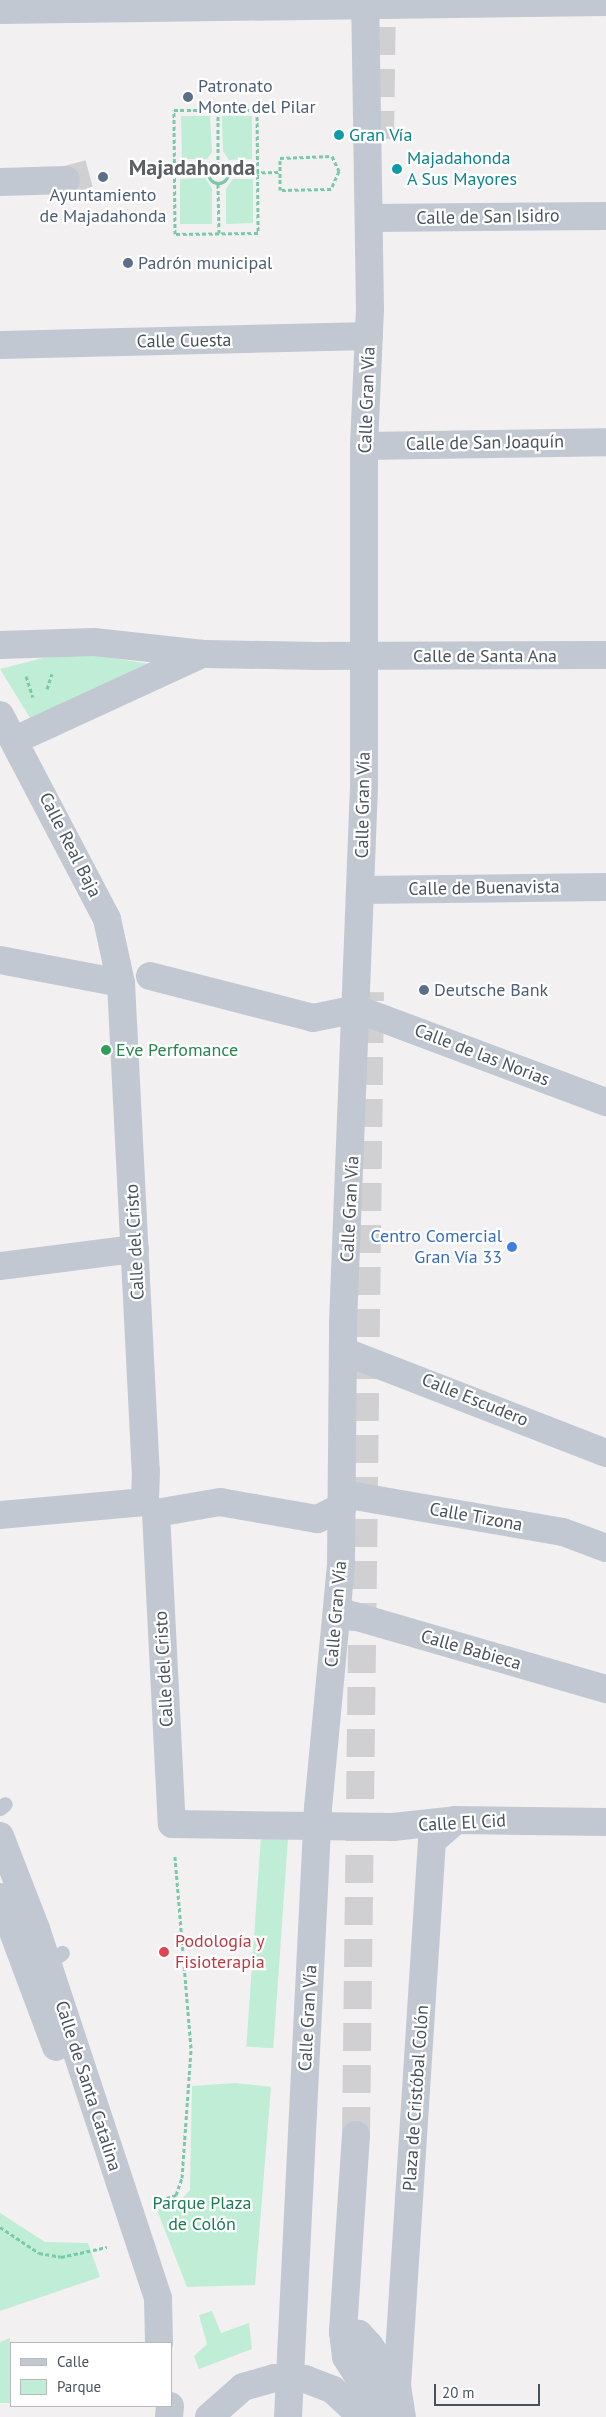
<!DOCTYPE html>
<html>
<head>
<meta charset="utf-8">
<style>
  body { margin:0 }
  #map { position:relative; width:606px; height:2417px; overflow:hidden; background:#f2f0f0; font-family:"PT Sans",sans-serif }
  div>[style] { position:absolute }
  .green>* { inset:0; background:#c0edd6; transform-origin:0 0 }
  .street-tunnel>* { height:28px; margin-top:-14px; transform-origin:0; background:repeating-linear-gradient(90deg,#d0d0d2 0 28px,transparent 0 42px) }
  .path>* { height:3px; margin-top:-1.5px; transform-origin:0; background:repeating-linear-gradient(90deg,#7acaaa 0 4px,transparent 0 6.5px) }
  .path>.ring { margin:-1.5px; padding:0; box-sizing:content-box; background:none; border:3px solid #7acaaa; border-radius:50% }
  .lane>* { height:15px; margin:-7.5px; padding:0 7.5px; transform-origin:7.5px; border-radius:7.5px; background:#c1c8d1 }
  .street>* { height:28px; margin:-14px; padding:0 14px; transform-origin:14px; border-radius:14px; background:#c1c8d1 }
  .dots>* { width:14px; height:14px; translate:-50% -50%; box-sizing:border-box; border:2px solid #fff; border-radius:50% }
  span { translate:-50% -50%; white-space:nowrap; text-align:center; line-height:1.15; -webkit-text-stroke:4.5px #fff; paint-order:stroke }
  .service-label { font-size:18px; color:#4e5e75 }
  .left { translate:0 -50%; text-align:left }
  .culture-label { font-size:18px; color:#0d838f }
  .street-label { font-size:18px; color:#48515c }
  .leisure-label { font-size:18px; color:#27864d }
  .shop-label { font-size:18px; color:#366cbe }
  .right { translate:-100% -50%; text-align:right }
  .health-label { font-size:18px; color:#be3a42 }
  .park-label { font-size:18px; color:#1c7b54 }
  .district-label { font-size:22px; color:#5c5f64; font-weight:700 }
  .legend { position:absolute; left:10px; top:2342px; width:162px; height:65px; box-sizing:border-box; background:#fff; border:1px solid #b6b9be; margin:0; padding:6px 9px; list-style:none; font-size:15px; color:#48515c }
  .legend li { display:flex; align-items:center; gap:10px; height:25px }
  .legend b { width:25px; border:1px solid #b6b9be }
  .scale { position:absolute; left:434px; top:2384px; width:106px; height:22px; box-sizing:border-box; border:2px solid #48515c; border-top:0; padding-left:6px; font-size:15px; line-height:18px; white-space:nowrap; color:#48515c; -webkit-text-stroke:4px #fff; paint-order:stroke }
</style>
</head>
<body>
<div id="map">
  <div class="green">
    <i style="clip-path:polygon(181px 116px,210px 116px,212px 152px,207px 159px,182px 159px)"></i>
    <i style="clip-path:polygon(222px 116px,252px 116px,252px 159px,229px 160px,223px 151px)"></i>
    <i style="clip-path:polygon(205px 178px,212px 188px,212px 224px,180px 224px,180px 179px)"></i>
    <i style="clip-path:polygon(233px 179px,253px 179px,253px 223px,226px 224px,226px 189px)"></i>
    <i style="clip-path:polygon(86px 654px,157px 665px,32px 721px,0 669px,43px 658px)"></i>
    <i style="left:261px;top:1837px;width:27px;height:210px;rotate:4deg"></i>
    <i style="clip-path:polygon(235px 2083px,271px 2087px,255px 2285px,187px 2287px,157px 2210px,178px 2203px,190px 2190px,192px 2086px)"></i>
    <i style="clip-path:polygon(0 2213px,45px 2242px,88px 2243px,100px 2277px,0 2311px)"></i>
    <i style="clip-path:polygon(212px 2311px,221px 2333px,249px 2323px,252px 2349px,199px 2369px,194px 2356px,207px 2344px,199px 2315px)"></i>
    <i style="clip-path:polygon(10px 2338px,11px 2403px,0 2403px,0 2342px)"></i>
  </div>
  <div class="street-tunnel">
    <i style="left:380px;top:139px;width:139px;rotate:-89.2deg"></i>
    <i style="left:66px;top:180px;width:24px;rotate:-15deg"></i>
    <i style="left:356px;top:2135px;width:1143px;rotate:-89.3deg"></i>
  </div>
  <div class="path">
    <i style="left:174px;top:110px;width:83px"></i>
    <i style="left:257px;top:110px;width:123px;rotate:89.5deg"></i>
    <i style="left:258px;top:233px;width:83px;rotate:179.3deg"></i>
    <i style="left:175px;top:234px;width:124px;rotate:-90.5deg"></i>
    <i style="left:218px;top:110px;width:53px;rotate:90deg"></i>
    <i style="left:332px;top:156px;width:17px;rotate:65deg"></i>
    <i style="left:339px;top:171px;width:20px;rotate:114deg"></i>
    <i style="left:331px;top:189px;width:51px;rotate:178.9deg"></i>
    <i style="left:280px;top:190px;width:32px;rotate:-90deg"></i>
    <i style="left:280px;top:158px;width:52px;rotate:-2.2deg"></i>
    <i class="ring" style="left:208px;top:163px;width:17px;height:17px"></i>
    <i style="left:229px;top:173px;width:51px;rotate:-1.1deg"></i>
    <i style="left:97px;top:174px;width:10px;rotate:6deg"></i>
    <i style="left:163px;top:175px;width:45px;rotate:-2.5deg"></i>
    <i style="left:218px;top:184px;width:49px;rotate:88.8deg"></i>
    <i style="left:26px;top:676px;width:22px;rotate:72deg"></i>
    <i style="left:47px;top:689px;width:16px;rotate:-72deg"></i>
    <i style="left:160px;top:2200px;width:17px;rotate:-17deg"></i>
    <i style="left:176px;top:2195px;width:18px;rotate:-71deg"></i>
    <i style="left:182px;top:2178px;width:130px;rotate:-86deg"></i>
    <i style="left:191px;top:2048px;width:193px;rotate:-94.8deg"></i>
    <i style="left:0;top:2227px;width:47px;rotate:33.7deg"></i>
    <i style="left:39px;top:2253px;width:22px;rotate:10deg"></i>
    <i style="left:61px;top:2257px;width:47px;rotate:-12.3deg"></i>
  </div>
  <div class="lane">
    <i style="left:0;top:1808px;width:6px;rotate:-39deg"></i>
    <i style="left:47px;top:1963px;width:18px;rotate:-34deg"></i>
  </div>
  <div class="street">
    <i style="left:0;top:10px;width:606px;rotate:-0.76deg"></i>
    <i style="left:0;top:182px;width:66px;rotate:-1.7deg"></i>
    <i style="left:369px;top:218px;width:237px;rotate:-0.5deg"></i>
    <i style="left:0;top:345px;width:369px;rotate:-1.4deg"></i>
    <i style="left:364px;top:446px;width:242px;rotate:-0.9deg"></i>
    <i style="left:0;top:645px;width:94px;rotate:-1.8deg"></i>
    <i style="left:94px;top:642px;width:112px;rotate:6.2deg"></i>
    <i style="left:205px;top:654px;width:113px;rotate:1deg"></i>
    <i style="left:318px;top:656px;width:288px;rotate:-0.2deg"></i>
    <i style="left:0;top:715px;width:230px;rotate:62.3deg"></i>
    <i style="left:107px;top:919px;width:66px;rotate:77.7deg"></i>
    <i style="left:121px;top:983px;width:489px;rotate:87.1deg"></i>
    <i style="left:146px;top:1471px;width:31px;rotate:92deg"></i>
    <i style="left:145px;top:1502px;width:146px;rotate:174.9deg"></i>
    <i style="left:28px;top:734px;width:192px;rotate:-24.7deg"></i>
    <i style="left:361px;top:890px;width:245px;rotate:-0.7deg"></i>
    <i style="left:0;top:960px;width:123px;rotate:10.8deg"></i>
    <i style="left:150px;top:976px;width:168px;rotate:14.4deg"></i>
    <i style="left:313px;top:1018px;width:45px;rotate:-11.6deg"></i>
    <i style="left:357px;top:1009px;width:266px;rotate:20.5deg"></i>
    <i style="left:0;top:1266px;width:136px;rotate:-7.2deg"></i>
    <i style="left:343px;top:1351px;width:282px;rotate:21.2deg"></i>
    <i style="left:343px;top:1494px;width:223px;rotate:9.8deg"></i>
    <i style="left:563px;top:1532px;width:46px;rotate:20.4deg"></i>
    <i style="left:343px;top:1506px;width:29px;rotate:153deg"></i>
    <i style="left:317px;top:1519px;width:98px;rotate:-170.1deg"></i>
    <i style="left:220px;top:1502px;width:65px;rotate:170.2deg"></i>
    <i style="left:156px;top:1513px;width:311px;rotate:87.1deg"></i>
    <i style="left:172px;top:1824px;width:221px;rotate:0.8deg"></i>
    <i style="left:393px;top:1827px;width:63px;rotate:-6.3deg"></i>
    <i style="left:456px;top:1820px;width:150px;rotate:0.8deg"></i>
    <i style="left:337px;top:1611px;width:280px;rotate:16.2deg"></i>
    <i style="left:0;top:1836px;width:100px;rotate:68.8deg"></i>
    <i style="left:36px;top:1929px;width:389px;rotate:71.7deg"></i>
    <i style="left:158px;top:2298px;width:45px;rotate:88.7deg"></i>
    <i style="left:0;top:1897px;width:160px;rotate:69.5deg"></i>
    <i style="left:356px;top:2135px;width:197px;rotate:93.8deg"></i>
    <i style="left:343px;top:2332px;width:25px;rotate:83deg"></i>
    <i style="left:346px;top:2357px;width:71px;rotate:57.7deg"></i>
    <i style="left:343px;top:2332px;width:16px;rotate:7deg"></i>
    <i style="left:359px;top:2334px;width:15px;rotate:48deg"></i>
    <i style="left:369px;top:2345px;width:50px;rotate:55.7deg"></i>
    <i style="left:397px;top:2386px;width:31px;rotate:81deg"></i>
    <i style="left:397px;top:2386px;width:546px;rotate:-86.33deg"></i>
    <i style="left:432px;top:1841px;width:32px;rotate:-41deg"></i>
    <i style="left:169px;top:2417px;width:11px;rotate:-85deg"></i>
    <i style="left:209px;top:2417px;width:45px;rotate:-41.4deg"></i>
    <i style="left:243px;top:2387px;width:32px;rotate:-16deg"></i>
    <i style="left:274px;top:2378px;width:31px;rotate:2deg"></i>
    <i style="left:305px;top:2379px;width:30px;rotate:21deg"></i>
    <i style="left:333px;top:2390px;width:40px;rotate:43deg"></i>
    <i style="left:288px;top:2417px;width:610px;rotate:-87.18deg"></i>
    <i style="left:318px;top:1808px;width:243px;rotate:-84.6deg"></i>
    <i style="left:341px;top:1566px;width:243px;rotate:-89.5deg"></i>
    <i style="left:343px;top:1323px;width:536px;rotate:-87.76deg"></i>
    <i style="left:364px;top:787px;width:341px;rotate:-90deg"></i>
    <i style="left:364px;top:446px;width:136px;rotate:-87.5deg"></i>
    <i style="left:370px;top:310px;width:310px;rotate:-90.9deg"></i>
  </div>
  <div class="dots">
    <i style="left:188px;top:97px;background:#5c6f8a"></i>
    <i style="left:339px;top:135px;background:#0f9aa8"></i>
    <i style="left:397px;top:169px;background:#0f9aa8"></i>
    <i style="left:103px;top:177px;background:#5c6f8a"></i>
    <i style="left:128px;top:263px;background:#5c6f8a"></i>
    <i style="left:424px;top:990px;background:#5c6f8a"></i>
    <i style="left:106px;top:1050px;background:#2e9e5b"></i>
    <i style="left:512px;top:1247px;background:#3f7fe0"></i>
    <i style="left:164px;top:1952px;background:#e0444e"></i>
  </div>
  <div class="service-label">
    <span class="left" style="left:198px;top:97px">Patronato<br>Monte del Pilar</span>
    <span style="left:103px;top:206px">Ayuntamiento<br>de Majadahonda</span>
    <span class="left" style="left:138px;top:263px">Padrón municipal</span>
    <span class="left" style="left:434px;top:990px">Deutsche Bank</span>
  </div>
  <div class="culture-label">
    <span class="left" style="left:349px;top:135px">Gran Vía</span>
    <span class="left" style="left:407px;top:169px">Majadahonda<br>A Sus Mayores</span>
  </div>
  <div class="street-label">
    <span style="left:488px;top:217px;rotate:-1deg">Calle de San Isidro</span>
    <span style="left:184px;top:341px;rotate:-1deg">Calle Cuesta</span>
    <span style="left:367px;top:400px;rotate:-88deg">Calle Gran Vía</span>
    <span style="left:485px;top:443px;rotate:-1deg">Calle de San Joaquín</span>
    <span style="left:485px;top:656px">Calle de Santa Ana</span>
    <span style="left:363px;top:805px;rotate:-89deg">Calle Gran Vía</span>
    <span style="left:70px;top:845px;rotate:63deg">Calle Real Baja</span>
    <span style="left:484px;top:888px;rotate:-1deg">Calle de Buenavista</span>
    <span style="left:482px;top:1055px;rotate:21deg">Calle de las Norias</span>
    <span style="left:350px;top:1209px;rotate:-87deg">Calle Gran Vía</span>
    <span style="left:135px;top:1242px;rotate:-93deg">Calle del Cristo</span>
    <span style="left:475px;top:1400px;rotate:22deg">Calle Escudero</span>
    <span style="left:476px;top:1517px;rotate:10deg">Calle Tizona</span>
    <span style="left:336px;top:1614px;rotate:-85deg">Calle Gran Vía</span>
    <span style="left:471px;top:1650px;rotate:16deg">Calle Babieca</span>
    <span style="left:164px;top:1669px;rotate:-93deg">Calle del Cristo</span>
    <span style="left:462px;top:1823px;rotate:-3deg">Calle El Cid</span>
    <span style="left:308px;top:2018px;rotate:-87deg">Calle Gran Vía</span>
    <span style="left:88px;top:2086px;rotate:72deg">Calle de Santa Catalina</span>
    <span style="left:416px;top:2098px;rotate:-86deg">Plaza de Cristóbal Colón</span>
  </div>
  <div class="leisure-label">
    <span class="left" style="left:116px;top:1050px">Eve Perfomance</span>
  </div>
  <div class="shop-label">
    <span class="right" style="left:502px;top:1247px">Centro Comercial<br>Gran Vía 33</span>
  </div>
  <div class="health-label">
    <span class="left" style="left:175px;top:1952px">Podología y<br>Fisioterapia</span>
  </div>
  <div class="park-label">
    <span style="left:202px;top:2214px">Parque Plaza<br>de Colón</span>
  </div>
  <div class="district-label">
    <span style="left:192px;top:168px">Majadahonda</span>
  </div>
  <ul class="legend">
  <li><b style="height:6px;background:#c1c8d1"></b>Calle</li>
  <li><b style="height:14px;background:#c0edd6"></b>Parque</li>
  </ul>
  <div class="scale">20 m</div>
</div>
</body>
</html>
